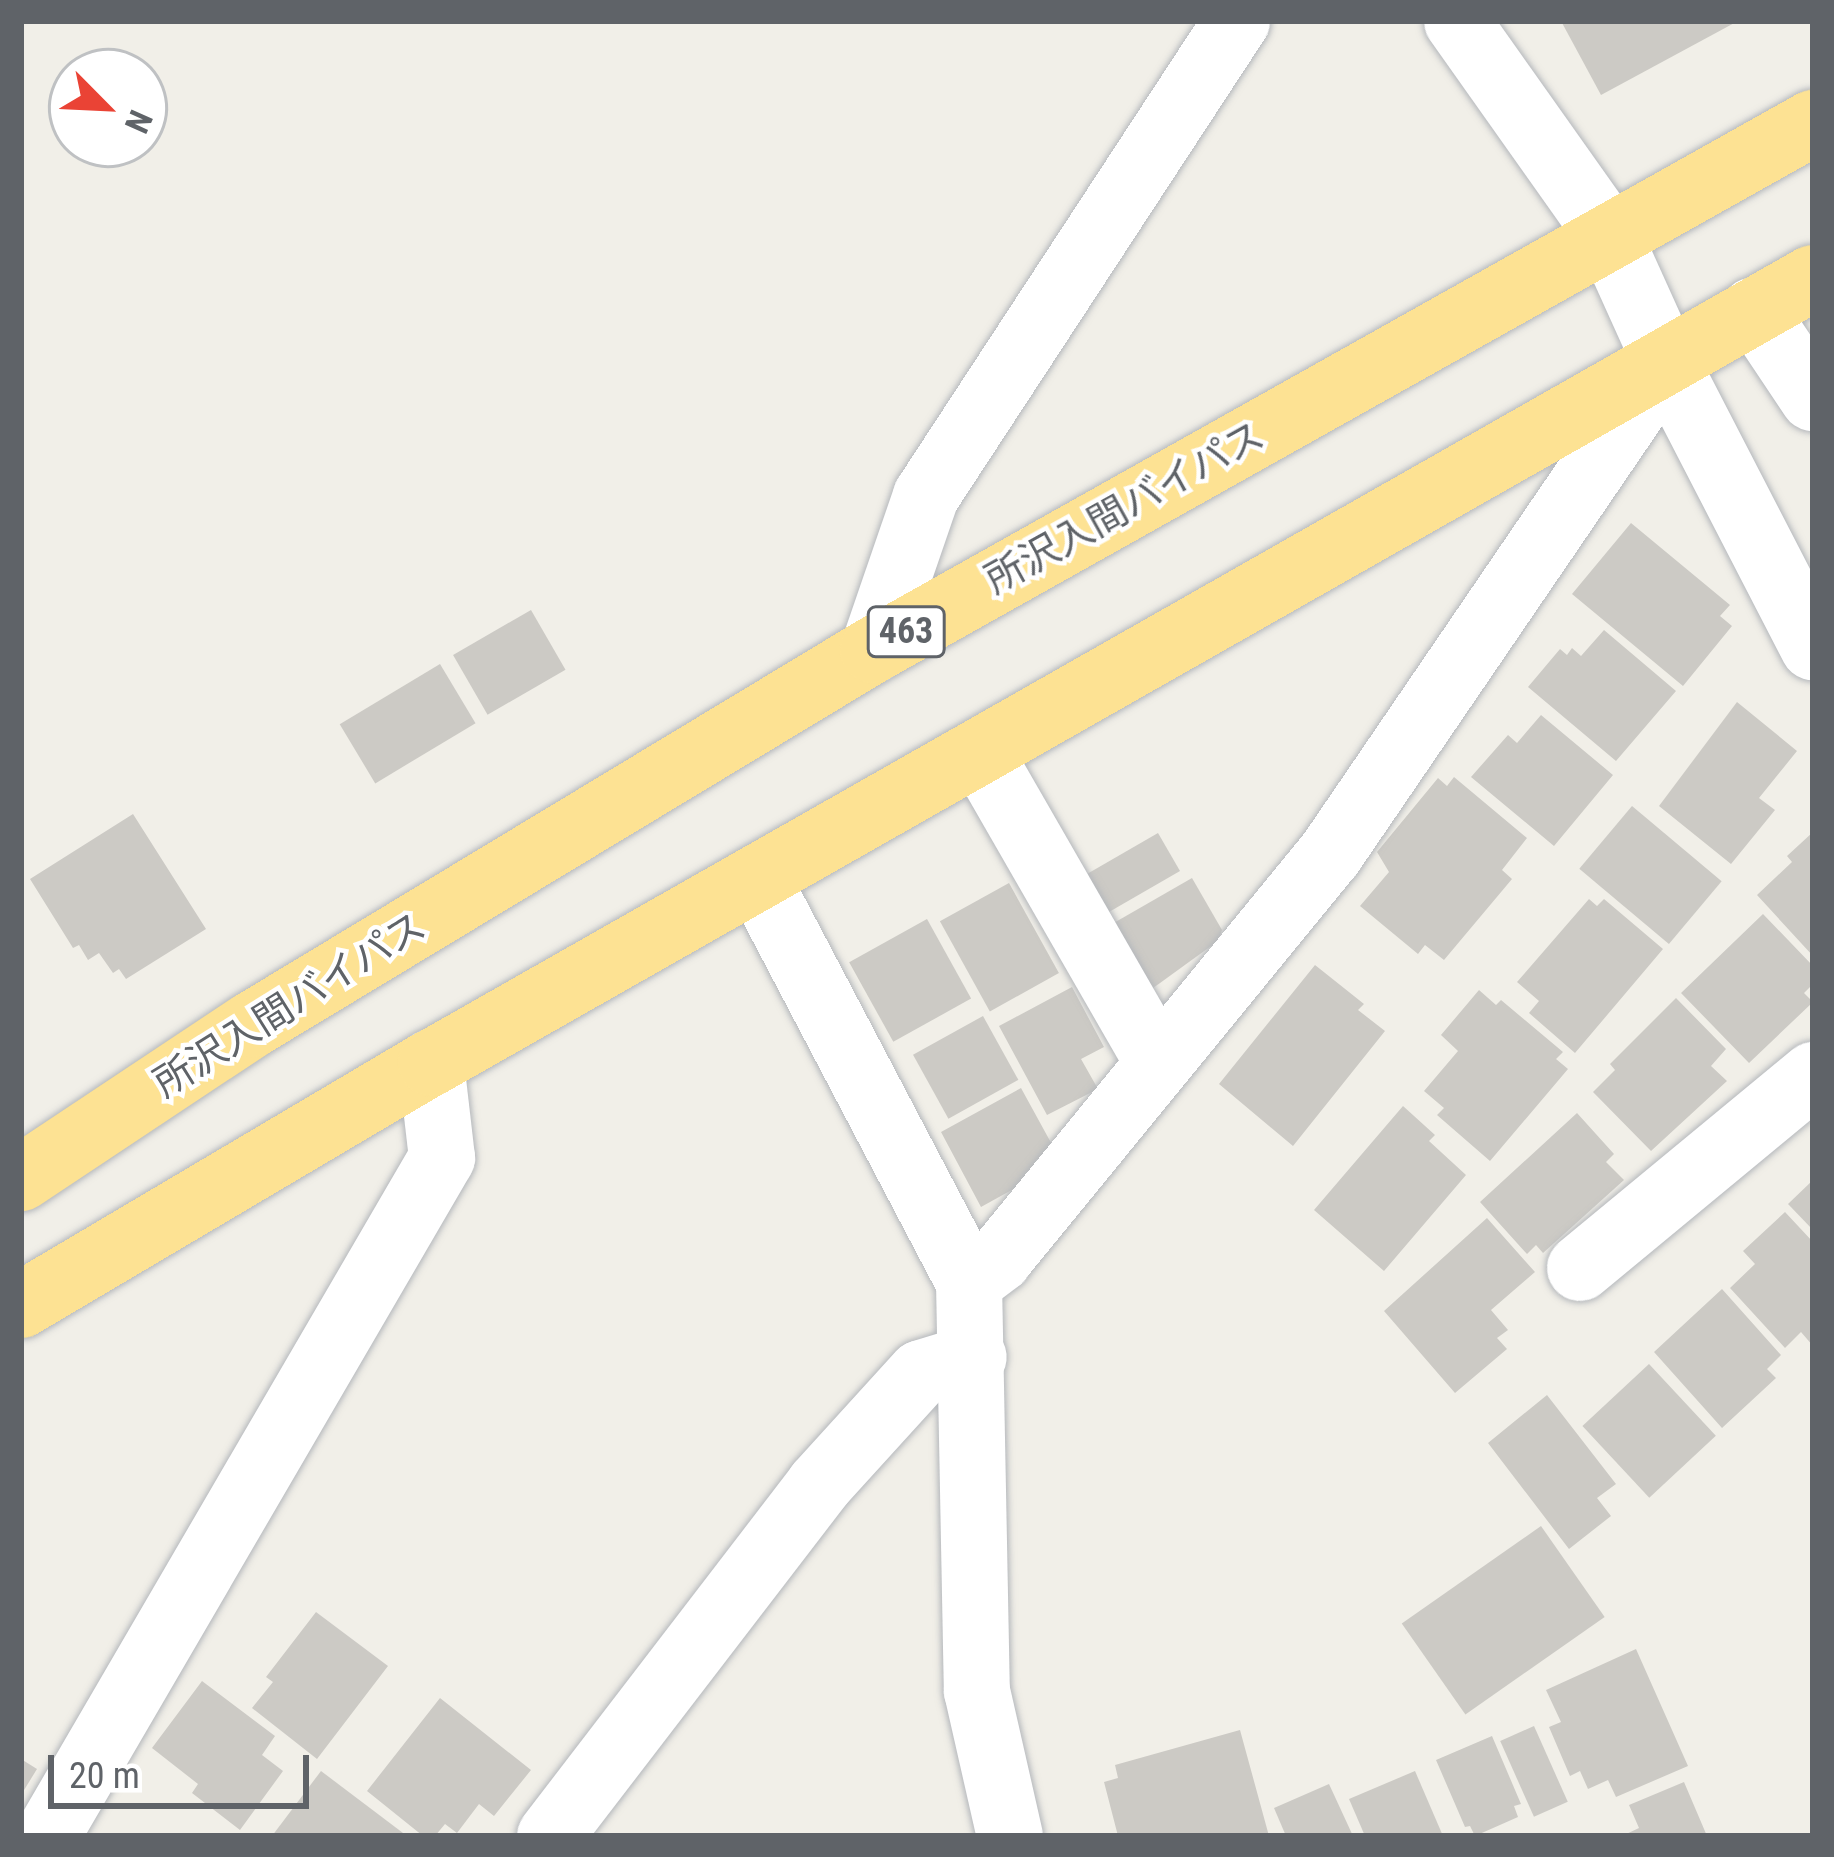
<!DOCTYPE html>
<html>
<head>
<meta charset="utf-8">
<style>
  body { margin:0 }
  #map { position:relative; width:1834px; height:1857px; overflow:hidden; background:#f1efe8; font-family:"Roboto Condensed","Noto Sans JP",sans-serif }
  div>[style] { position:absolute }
  .building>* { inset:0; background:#cccac5; transform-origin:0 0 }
  .roads { filter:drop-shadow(0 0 3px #b5b8bc) drop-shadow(0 0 3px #b5b8bc) }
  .minor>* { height:66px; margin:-33px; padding:0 33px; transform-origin:33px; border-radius:33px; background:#fff }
  .highway>* { height:66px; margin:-33px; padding:0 33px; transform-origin:33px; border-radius:33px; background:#fde293 }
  span { translate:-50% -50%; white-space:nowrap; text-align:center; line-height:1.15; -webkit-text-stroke:9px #fff; paint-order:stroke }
  .shield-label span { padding:3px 9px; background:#fff; border:3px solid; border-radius:9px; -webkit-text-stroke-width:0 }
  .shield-label { font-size:36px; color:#5f6368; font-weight:700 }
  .street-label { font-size:39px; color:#5f6368 }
  .frame { position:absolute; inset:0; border:24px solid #5f6368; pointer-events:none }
  .north { position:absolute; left:48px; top:48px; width:120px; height:120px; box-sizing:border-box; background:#fff; border:3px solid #bfc1c3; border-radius:50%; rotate:114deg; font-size:33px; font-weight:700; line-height:48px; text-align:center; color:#5f6368 }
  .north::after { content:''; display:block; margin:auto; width:42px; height:54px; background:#ea4335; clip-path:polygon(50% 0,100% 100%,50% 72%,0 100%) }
  .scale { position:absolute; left:48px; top:1755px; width:261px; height:54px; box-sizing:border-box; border:6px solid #5f6368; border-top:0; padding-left:15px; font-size:36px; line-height:42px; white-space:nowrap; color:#5f6368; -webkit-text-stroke:9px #fff; paint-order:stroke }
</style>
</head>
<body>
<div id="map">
  <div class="building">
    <i style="clip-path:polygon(1561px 21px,1738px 21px,1601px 95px)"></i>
    <i style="clip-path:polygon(1631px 523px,1730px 605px,1720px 616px,1732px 626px,1683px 686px,1572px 594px)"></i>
    <i style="left:531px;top:610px;width:69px;height:90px;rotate:60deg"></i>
    <i style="clip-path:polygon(1604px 630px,1676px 691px,1616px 761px,1528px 687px,1560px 649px,1567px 655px,1572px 648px,1581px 656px)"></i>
    <i style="left:440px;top:664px;width:69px;height:117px;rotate:59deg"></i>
    <i style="clip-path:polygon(1737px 702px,1797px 751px,1759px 798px,1775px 810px,1731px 864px,1659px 806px)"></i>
    <i style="clip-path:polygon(1541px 715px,1613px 775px,1554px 846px,1471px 777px,1508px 735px,1517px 743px)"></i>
    <i style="clip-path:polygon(1454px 777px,1527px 838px,1502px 870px,1512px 879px,1444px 960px,1425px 945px,1418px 954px,1360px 906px,1389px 872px,1377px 852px,1438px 778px,1447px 786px)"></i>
    <i style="left:1632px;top:806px;width:117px;height:82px;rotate:40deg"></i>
    <i style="clip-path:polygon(133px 814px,206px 929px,126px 979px,119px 969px,113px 973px,99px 953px,88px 960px,79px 945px,73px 948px,30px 879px)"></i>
    <i style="clip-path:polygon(1813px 832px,1813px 956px,1757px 895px,1792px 862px,1787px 856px)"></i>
    <i style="left:1158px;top:833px;width:44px;height:91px;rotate:60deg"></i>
    <i style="clip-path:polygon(1192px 878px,1222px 930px,1218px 941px,1149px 991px,1112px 924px)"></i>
    <i style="left:1009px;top:883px;width:103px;height:79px;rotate:61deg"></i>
    <i style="clip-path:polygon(1589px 899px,1597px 906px,1604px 899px,1663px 949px,1575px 1053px,1529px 1013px,1539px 1001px,1517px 982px)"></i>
    <i style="clip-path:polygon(1763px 914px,1813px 966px,1813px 984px,1804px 993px,1813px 1002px,1749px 1063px,1681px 993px)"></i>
    <i style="left:927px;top:919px;width:91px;height:89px;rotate:61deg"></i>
    <i style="clip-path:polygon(1315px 965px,1364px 1004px,1358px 1010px,1385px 1031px,1293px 1146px,1219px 1084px)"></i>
    <i style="clip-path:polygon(1072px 987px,1104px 1047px,1081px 1059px,1098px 1089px,1047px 1115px,999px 1026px)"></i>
    <i style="clip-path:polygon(1479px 990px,1496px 1005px,1501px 1000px,1563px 1052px,1556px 1059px,1568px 1069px,1490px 1161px,1437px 1115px,1444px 1108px,1424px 1091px,1458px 1051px,1441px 1035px)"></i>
    <i style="clip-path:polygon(1676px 998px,1726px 1049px,1711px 1066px,1727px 1081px,1651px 1151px,1593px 1092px,1615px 1070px,1610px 1064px)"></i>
    <i style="left:983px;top:1016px;width:73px;height:80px;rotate:61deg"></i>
    <i style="clip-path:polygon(1021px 1088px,1055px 1150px,1036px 1160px,1044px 1172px,981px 1207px,941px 1132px)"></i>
    <i style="clip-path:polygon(1403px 1106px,1435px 1135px,1429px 1141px,1466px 1175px,1384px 1271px,1314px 1210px)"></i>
    <i style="clip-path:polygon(1577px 1113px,1614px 1154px,1606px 1162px,1624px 1180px,1543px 1253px,1536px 1245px,1527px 1254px,1480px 1202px)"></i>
    <i style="clip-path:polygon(1813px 1180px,1813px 1230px,1788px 1204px)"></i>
    <i style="clip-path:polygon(1785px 1212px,1813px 1242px,1813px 1346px,1801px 1332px,1785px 1348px,1730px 1288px,1755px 1264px,1743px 1251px)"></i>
    <i style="clip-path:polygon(1487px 1218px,1535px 1272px,1491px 1310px,1508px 1330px,1497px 1338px,1507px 1349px,1455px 1393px,1384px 1311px)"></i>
    <i style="clip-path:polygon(1722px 1289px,1781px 1355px,1767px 1369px,1776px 1378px,1722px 1428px,1654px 1352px)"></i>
    <i style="left:1649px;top:1364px;width:98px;height:91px;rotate:47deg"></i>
    <i style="clip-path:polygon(1547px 1395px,1616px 1484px,1597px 1498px,1611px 1516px,1569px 1549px,1488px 1443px)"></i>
    <i style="left:1541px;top:1526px;width:111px;height:170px;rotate:55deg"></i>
    <i style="clip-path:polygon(316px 1612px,388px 1666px,317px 1759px,252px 1708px,273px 1682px,266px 1677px)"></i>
    <i style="clip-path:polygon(1636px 1649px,1688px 1766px,1616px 1797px,1608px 1780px,1588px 1789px,1580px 1771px,1570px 1776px,1549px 1727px,1561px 1722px,1546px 1690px)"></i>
    <i style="clip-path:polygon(202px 1681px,275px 1736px,262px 1755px,283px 1771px,240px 1830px,192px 1793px,198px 1784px,152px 1748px)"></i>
    <i style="clip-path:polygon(440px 1698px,531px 1770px,494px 1816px,479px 1804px,457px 1833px,445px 1824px,435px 1836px,423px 1836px,367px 1791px)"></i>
    <i style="left:1534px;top:1726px;width:83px;height:37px;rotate:66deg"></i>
    <i style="clip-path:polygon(1240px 1730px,1269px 1836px,1118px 1836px,1104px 1782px,1118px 1778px,1115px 1765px)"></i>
    <i style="clip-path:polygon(1492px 1736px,1521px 1804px,1514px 1806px,1518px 1817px,1475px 1836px,1470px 1826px,1465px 1827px,1436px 1760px)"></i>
    <i style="clip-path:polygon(21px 1759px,37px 1769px,21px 1795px)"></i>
    <i style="clip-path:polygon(321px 1771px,407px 1836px,272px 1836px)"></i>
    <i style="clip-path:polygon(1415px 1771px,1443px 1836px,1365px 1836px,1349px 1799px)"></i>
    <i style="clip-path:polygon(1684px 1782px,1707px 1836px,1622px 1836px,1639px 1828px,1629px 1805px)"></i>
    <i style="clip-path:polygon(1329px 1784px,1353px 1836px,1286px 1836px,1274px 1808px)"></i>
  </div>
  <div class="roads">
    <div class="minor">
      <i style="left:1457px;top:21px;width:263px;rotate:54.7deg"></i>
      <i style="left:1609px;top:236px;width:138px;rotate:65.7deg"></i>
      <i style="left:1666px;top:362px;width:321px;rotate:62.7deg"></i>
      <i style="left:1754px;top:310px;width:106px;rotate:56.2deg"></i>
      <i style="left:873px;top:650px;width:163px;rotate:-71deg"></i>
      <i style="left:926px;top:496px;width:568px;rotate:-56.79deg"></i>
      <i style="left:980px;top:753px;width:355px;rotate:60.1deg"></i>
      <i style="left:758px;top:880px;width:454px;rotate:62.3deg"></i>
      <i style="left:969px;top:1282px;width:409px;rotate:88.9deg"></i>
      <i style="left:977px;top:1691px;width:149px;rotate:77.2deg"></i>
      <i style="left:1580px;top:1268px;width:303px;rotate:-39.6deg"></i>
      <i style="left:969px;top:1282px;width:38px;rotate:-37deg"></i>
      <i style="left:999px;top:1259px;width:524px;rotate:-50.73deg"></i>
      <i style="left:1331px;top:853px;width:594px;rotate:-55.7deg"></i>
      <i style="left:47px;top:1836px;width:785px;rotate:-59.78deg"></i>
      <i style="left:442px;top:1158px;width:96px;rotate:-96.6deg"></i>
      <i style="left:550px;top:1836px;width:442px;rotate:-52.5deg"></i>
      <i style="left:819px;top:1485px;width:151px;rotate:-47.7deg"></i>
      <i style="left:921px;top:1373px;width:55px;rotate:-16.8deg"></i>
    </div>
    <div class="highway">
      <i style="left:21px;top:1178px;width:278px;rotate:-33.6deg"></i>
      <i style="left:253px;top:1024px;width:724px;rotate:-31.1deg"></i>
      <i style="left:873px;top:650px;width:1078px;rotate:-29.28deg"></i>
      <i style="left:21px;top:1305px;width:476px;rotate:-30.6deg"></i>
      <i style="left:431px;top:1063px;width:1589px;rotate:-29.6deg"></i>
    </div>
  </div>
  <div class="shield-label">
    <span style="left:906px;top:632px">463</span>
  </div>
  <div class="street-label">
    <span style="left:1125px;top:508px;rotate:-29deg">所沢入間バイパス</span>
    <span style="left:290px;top:1005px;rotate:-32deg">所沢入間バイパス</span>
  </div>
  <div class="frame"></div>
  <div class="north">N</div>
  <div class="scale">20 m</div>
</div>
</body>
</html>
